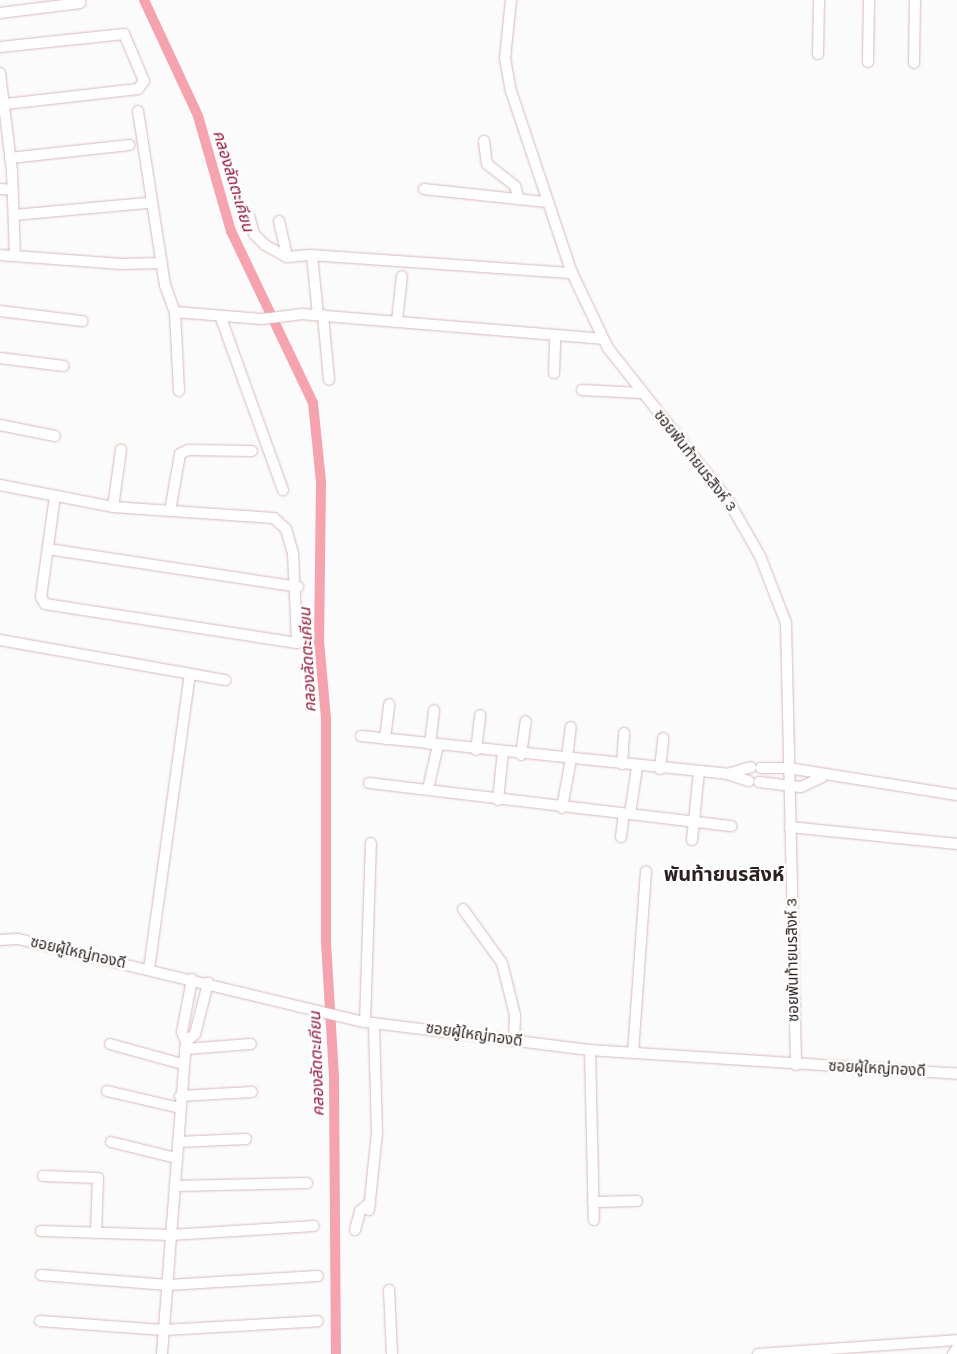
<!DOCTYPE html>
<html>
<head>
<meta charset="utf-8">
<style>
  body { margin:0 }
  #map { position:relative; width:957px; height:1354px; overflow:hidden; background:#fbfbfb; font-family:Karla,"Noto Sans Thai",sans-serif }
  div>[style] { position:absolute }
  .canal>* { height:10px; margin:-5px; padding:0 5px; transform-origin:5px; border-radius:5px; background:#f5a3ae }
  .roads { filter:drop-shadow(0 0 1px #dab8bb) drop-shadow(0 0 1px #dab8bb) }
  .minor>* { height:10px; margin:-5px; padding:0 5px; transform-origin:5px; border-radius:5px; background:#fff }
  span { translate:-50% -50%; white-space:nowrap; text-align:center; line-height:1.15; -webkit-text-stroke:5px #fff; paint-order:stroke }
  .street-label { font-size:15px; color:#2c1f21 }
  .water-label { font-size:16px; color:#8a1236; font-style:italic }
  .district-label { font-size:20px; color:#2c1f21; font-weight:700 }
</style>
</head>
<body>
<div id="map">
  <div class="canal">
    <i style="left:144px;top:0;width:128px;rotate:65deg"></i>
    <i style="left:198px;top:116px;width:120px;rotate:74deg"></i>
    <i style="left:231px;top:231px;width:191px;rotate:64.5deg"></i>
    <i style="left:313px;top:403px;width:79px;rotate:84.2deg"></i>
    <i style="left:321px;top:482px;width:159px;rotate:90.7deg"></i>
    <i style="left:319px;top:641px;width:77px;rotate:84.8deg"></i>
    <i style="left:326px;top:718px;width:224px;rotate:90deg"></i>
    <i style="left:326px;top:942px;width:136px;rotate:86.6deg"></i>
    <i style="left:334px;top:1078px;width:276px;rotate:89.6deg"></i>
  </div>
  <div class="roads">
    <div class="minor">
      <i style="left:511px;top:0;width:58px;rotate:95.9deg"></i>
      <i style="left:505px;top:58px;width:34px;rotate:80deg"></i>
      <i style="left:511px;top:91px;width:192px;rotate:71.5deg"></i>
      <i style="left:572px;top:273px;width:83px;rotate:64.4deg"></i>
      <i style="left:608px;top:348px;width:194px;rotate:51.7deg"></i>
      <i style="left:728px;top:500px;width:64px;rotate:60.3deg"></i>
      <i style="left:760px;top:556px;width:72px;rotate:68.8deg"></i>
      <i style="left:786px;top:623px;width:442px;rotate:88.7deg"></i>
      <i style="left:0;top:13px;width:81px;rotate:-7.1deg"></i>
      <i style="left:0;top:47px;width:125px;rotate:-6deg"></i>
      <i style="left:124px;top:34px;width:51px;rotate:66.9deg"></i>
      <i style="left:144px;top:81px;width:10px;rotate:127deg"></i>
      <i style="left:138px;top:89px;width:133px;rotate:173.5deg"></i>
      <i style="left:818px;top:54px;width:54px;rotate:-88.9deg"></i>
      <i style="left:868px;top:62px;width:62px;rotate:-89.1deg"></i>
      <i style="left:914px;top:63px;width:63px;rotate:-89.1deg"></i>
      <i style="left:0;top:73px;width:99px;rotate:83deg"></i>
      <i style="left:12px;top:171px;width:85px;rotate:88deg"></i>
      <i style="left:138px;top:111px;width:176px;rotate:81.2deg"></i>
      <i style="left:165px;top:285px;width:29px;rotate:70deg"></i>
      <i style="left:175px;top:312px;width:87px;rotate:4.6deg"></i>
      <i style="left:262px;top:319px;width:39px;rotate:-7deg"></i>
      <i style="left:301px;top:314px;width:302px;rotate:4.7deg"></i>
      <i style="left:484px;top:141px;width:23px;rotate:83deg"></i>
      <i style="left:487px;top:164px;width:36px;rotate:38deg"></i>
      <i style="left:515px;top:186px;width:14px;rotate:73deg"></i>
      <i style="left:10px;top:158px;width:120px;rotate:-6.2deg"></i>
      <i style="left:0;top:189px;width:13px;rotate:4deg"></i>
      <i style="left:424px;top:189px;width:123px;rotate:6.1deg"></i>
      <i style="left:14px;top:215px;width:133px;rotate:-5.2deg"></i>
      <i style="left:249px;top:216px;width:19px;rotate:74deg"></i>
      <i style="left:254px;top:234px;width:16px;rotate:45deg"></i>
      <i style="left:265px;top:245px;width:25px;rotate:29deg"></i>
      <i style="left:287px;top:257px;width:25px;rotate:-5deg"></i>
      <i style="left:312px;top:255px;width:60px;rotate:84.3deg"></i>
      <i style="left:279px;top:221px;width:37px;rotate:77deg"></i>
      <i style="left:0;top:255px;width:122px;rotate:4.2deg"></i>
      <i style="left:122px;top:264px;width:40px;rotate:-1.4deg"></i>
      <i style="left:312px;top:255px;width:261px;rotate:4deg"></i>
      <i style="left:0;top:311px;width:83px;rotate:7deg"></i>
      <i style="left:175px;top:312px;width:79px;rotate:87.1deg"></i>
      <i style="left:323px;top:315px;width:65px;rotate:84.7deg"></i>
      <i style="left:221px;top:318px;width:183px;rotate:70.2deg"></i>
      <i style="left:397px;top:321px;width:45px;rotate:-83.7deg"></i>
      <i style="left:0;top:358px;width:64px;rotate:7.2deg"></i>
      <i style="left:554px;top:373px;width:38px;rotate:-88deg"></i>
      <i style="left:582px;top:390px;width:59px;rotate:2.9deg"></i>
      <i style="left:0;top:425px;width:56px;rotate:11.3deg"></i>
      <i style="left:0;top:485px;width:115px;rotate:11deg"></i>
      <i style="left:113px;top:507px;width:161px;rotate:3.9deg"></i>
      <i style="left:274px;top:518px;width:16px;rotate:43deg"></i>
      <i style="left:286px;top:529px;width:26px;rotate:74deg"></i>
      <i style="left:293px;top:554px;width:89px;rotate:87.4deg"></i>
      <i style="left:297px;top:643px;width:255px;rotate:-171.2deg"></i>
      <i style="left:45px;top:604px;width:8px;rotate:-120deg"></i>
      <i style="left:41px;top:597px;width:102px;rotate:-82.1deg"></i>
      <i style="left:113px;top:507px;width:58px;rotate:-82deg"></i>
      <i style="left:170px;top:511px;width:58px;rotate:-80deg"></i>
      <i style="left:180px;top:454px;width:9px;rotate:-27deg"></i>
      <i style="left:188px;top:450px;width:64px;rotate:0.9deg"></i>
      <i style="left:48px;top:549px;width:253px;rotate:8.6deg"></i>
      <i style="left:0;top:640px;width:229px;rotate:10.1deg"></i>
      <i style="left:361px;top:736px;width:368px;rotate:5.9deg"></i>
      <i style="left:727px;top:774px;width:23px;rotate:18deg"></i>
      <i style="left:385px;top:739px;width:35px;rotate:-83deg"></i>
      <i style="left:430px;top:744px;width:34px;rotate:-83deg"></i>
      <i style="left:476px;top:750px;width:35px;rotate:-83deg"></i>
      <i style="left:521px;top:755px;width:34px;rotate:-82deg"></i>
      <i style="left:567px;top:758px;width:31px;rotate:-83deg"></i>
      <i style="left:622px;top:764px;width:31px;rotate:-86deg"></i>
      <i style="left:761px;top:768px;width:27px"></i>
      <i style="left:788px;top:768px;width:171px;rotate:9.1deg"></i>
      <i style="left:660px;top:769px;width:31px;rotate:-84deg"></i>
      <i style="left:727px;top:774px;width:25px;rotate:-16deg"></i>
      <i style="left:759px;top:782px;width:42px;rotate:6.8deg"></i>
      <i style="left:801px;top:787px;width:23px;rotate:-25deg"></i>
      <i style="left:369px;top:783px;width:365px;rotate:6.8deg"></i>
      <i style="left:428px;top:789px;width:45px;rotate:-77.2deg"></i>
      <i style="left:498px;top:800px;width:48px;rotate:-84.1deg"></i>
      <i style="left:562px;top:808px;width:50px;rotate:-79.6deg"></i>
      <i style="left:630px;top:814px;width:48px;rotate:-81.5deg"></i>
      <i style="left:790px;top:827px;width:168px;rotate:5.8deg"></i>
      <i style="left:621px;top:837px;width:23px;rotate:-83deg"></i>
      <i style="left:692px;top:840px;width:68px;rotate:-84.1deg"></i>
      <i style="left:463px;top:909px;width:67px;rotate:54.2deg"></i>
      <i style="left:502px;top:963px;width:54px;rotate:76deg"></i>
      <i style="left:515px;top:1015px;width:26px;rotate:92deg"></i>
      <i style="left:0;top:940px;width:18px;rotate:-3deg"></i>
      <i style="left:18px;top:939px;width:357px;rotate:13.5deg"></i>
      <i style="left:365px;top:1022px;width:227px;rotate:7.1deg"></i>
      <i style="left:590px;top:1050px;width:368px;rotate:3.7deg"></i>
      <i style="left:149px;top:969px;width:297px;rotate:-82.1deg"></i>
      <i style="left:192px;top:979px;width:54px;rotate:100.7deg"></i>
      <i style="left:182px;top:1032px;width:11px;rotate:68deg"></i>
      <i style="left:186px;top:1042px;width:12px;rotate:-42deg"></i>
      <i style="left:195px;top:1034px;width:53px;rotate:-75.7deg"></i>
      <i style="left:365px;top:1022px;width:179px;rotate:-88.1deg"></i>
      <i style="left:110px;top:1044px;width:75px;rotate:15.5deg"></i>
      <i style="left:185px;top:1049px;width:66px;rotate:-4.3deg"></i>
      <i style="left:590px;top:1050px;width:170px;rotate:88.7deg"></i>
      <i style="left:633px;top:1053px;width:182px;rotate:-85.9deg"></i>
      <i style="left:107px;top:1091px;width:75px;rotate:13.1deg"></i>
      <i style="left:180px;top:1096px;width:72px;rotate:-3.2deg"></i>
      <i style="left:111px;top:1142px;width:67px;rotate:13.8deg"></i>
      <i style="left:178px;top:1142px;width:68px;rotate:-2.5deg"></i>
      <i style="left:43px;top:1176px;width:55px;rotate:2.1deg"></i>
      <i style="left:98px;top:1178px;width:55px;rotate:92.1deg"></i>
      <i style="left:175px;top:1186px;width:132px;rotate:-1.3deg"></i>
      <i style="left:593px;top:1202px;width:44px;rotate:-1.3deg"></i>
      <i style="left:369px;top:1210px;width:77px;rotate:-84.1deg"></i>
      <i style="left:377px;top:1133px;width:110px;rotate:-91.6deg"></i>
      <i style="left:355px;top:1230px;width:20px;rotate:-75deg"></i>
      <i style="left:360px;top:1211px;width:13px;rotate:-39deg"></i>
      <i style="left:41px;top:1231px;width:130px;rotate:1.8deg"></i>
      <i style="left:171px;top:1235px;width:143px;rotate:-3.6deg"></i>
      <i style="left:41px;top:1275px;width:127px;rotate:4.5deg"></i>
      <i style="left:168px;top:1285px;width:150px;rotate:-3.4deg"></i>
      <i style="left:389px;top:1290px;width:64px;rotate:87.3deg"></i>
      <i style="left:40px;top:1321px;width:124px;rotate:4.2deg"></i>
      <i style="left:164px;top:1330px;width:154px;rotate:-3.3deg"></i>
      <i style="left:162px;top:1354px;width:313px;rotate:-85.6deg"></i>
      <i style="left:758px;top:1354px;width:199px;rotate:-4deg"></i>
      <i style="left:953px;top:1354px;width:7px;rotate:-56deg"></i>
    </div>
  </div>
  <div class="street-label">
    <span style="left:695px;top:461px;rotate:52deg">ซอยพันท้ายนรสิงห์ 3</span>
    <span style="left:78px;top:953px;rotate:13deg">ซอยผู้ใหญ่ทองดี</span>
    <span style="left:793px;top:960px;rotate:-91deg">ซอยพันท้ายนรสิงห์ 3</span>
    <span style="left:474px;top:1035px;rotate:8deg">ซอยผู้ใหญ่ทองดี</span>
    <span style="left:877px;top:1069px;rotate:3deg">ซอยผู้ใหญ่ทองดี</span>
  </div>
  <div class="water-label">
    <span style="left:233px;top:181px;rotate:73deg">คลองลัดตะเคียน</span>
    <span style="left:308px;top:660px;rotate:-93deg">คลองลัดตะเคียน</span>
    <span style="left:317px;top:1064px;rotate:-92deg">คลองลัดตะเคียน</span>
  </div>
  <div class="district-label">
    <span style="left:724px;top:874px">พันท้ายนรสิงห์</span>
  </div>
</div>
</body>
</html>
